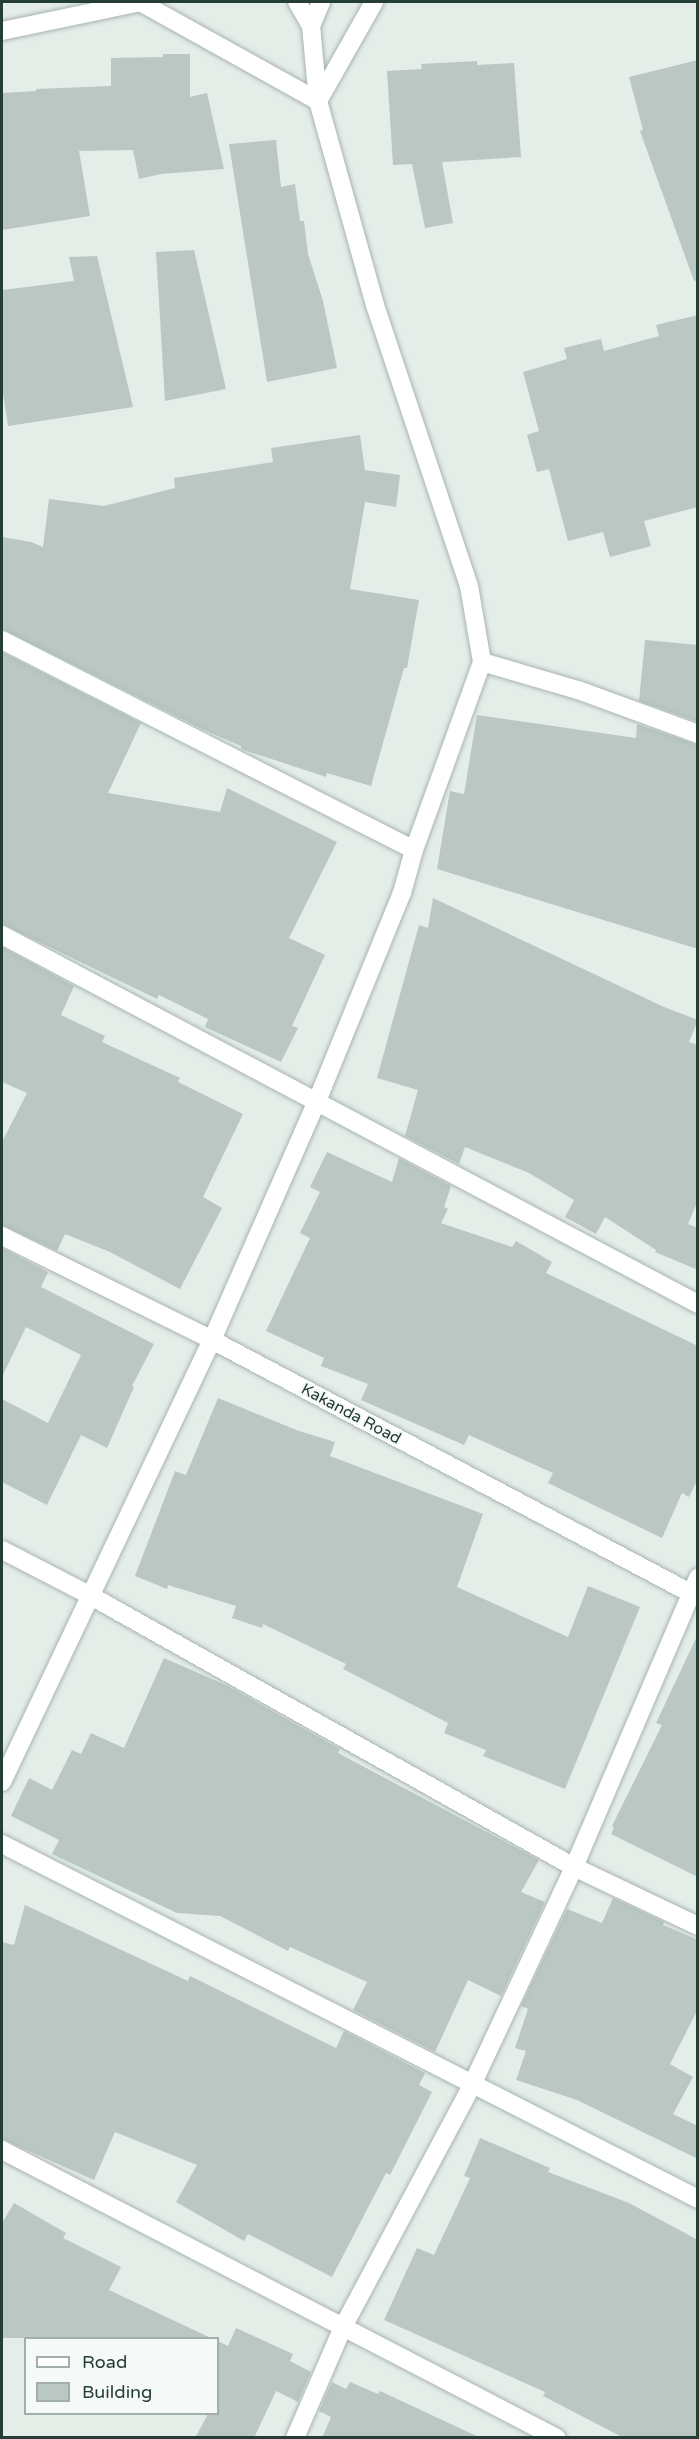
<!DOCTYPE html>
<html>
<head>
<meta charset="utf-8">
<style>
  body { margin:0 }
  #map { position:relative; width:699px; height:2439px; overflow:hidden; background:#e5ede9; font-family:"Varela Round",sans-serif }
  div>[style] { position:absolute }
  .building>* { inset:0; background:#bac7c2 }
  .roads { filter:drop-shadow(0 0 2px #a8b5b0) drop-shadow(0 0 2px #a8b5b0) }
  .minor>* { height:18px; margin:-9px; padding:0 9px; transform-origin:9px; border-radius:9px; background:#fff }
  span { translate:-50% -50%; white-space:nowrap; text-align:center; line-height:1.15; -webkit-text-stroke:4.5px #f5f9f7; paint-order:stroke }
  .street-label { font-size:16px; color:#253d37 }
  .frame { position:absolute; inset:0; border:3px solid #253d37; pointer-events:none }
  .legend { position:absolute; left:24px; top:2337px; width:195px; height:78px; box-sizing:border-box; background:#f5f9f7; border:2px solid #a2aeaa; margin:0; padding:8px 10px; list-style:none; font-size:18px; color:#253d37 }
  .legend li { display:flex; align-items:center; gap:12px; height:30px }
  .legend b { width:30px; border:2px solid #a2aeaa }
</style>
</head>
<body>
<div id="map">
  <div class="building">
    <i style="clip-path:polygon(163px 54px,190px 54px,190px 97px,207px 93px,224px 169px,161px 174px,139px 179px,133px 150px,79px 151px,90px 216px,2px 230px,2px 93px,36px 91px,36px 89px,111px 86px,111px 58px,163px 57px)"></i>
    <i style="clip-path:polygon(698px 60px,698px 280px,694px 281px,640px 131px,643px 130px,629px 77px)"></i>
    <i style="clip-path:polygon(477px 61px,477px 65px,514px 63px,521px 157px,442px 162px,453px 223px,425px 228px,412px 164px,393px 165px,387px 71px,422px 69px,421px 64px)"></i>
    <i style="clip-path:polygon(276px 140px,281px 187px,295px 184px,300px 221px,304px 221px,308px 254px,323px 301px,337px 368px,267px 382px,229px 144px)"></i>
    <i style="clip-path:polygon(194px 250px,226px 389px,165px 401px,156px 252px)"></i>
    <i style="clip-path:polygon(97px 256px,133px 407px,8px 426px,2px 387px,2px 290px,74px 281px,69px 257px)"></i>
    <i style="clip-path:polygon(698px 315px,698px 507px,644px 521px,651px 546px,610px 557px,603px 532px,568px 541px,549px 469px,537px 472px,527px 435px,539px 431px,523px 372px,567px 359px,564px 348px,601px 339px,604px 351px,659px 336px,656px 325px)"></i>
    <i style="clip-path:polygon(360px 435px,365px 470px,400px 475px,396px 507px,365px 502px,350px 589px,419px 600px,407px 668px,404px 668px,371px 786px,327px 773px,326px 777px,241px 749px,241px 746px,204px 730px,2px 629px,2px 537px,31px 542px,43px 547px,49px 499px,104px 506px,175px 488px,174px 478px,273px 462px,271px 448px)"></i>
    <i style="clip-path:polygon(645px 640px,698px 645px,698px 722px,639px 701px)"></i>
    <i style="clip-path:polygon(2px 652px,141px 723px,108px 793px,220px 812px,227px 788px,337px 842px,289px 938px,325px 955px,292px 1026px,298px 1028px,281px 1062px,205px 1027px,208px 1019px,159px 995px,157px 999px,2px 924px)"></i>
    <i style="clip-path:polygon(477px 715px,636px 738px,637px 724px,698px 745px,698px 949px,437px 869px,450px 791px,464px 794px)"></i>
    <i style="clip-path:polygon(433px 898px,664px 1007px,698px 1020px,689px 1042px,698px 1045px,698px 1200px,688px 1224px,698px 1228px,698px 1270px,655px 1252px,656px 1250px,605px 1217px,596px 1234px,565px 1217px,574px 1200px,529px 1173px,465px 1147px,459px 1164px,405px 1136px,418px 1090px,377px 1078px,419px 925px,428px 928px)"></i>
    <i style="clip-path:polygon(2px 947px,74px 986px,61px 1015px,105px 1036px,102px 1042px,180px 1078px,178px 1082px,243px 1114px,203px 1197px,222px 1208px,180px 1289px,110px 1252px,65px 1234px,57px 1251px,2px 1225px,2px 1142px,27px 1093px,2px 1082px)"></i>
    <i style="clip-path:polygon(327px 1152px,392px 1182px,399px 1158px,451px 1186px,444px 1207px,448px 1209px,441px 1223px,512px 1247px,516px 1241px,552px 1262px,546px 1273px,698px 1346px,698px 1479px,689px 1497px,682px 1493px,662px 1538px,548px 1483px,553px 1473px,469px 1435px,464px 1445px,361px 1400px,368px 1384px,321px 1366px,324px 1358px,266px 1331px,310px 1238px,300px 1233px,320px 1192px,310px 1187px)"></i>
    <i style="clip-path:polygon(2px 1248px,48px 1272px,41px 1287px,154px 1344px,132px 1386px,134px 1387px,107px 1448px,81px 1435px,47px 1505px,2px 1482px,2px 1399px,48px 1423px,81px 1355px,26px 1327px,2px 1377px)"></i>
    <i style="clip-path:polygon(218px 1398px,299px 1431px,335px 1442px,330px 1456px,483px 1514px,457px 1587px,568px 1637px,588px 1586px,640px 1607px,565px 1789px,483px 1756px,486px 1750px,444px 1733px,448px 1723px,343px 1669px,346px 1664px,263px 1624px,262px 1628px,232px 1618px,236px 1606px,168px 1585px,167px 1589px,135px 1576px,175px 1471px,186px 1475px)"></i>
    <i style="clip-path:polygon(698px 1634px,698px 1877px,611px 1834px,614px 1828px,612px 1826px,662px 1725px,656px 1723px)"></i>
    <i style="clip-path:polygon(164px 1658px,228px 1686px,340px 1749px,338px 1753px,539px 1860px,521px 1892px,545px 1902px,501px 1996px,468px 1980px,435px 2052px,353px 2010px,367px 1982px,290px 1947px,288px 1951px,220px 1916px,177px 1913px,52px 1854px,59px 1840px,11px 1816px,29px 1778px,52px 1790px,72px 1750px,81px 1754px,91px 1733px,124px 1748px)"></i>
    <i style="clip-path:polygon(613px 1898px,664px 1922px,663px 1925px,698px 1940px,698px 2009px,670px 2064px,693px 2077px,673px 2114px,698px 2126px,698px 2159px,577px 2100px,516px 2080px,526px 2051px,515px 2048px,528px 2009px,521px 2006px,567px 1909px,602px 1923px)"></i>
    <i style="clip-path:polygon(25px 1905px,188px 1981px,190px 1976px,336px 2048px,344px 2031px,425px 2073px,419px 2085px,432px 2092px,390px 2175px,386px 2173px,332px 2277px,248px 2234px,244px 2241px,176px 2202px,197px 2165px,115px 2132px,94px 2180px,2px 2139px,2px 1942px,14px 1945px)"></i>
    <i style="clip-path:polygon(480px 2138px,550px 2168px,548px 2172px,629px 2203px,698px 2240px,698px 2438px,624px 2438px,543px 2396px,545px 2392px,384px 2320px,417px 2248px,434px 2255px,470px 2178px,464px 2176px)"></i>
    <i style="clip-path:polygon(14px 2203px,66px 2233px,63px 2238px,121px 2267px,109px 2290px,211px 2338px,2px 2338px,2px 2223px)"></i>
    <i style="clip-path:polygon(236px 2328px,293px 2354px,290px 2361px,311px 2372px,298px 2402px,276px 2391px,254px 2438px,195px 2438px,208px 2414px,218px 2414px,218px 2341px,228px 2346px)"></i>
    <i style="clip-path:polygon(332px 2382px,346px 2389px,350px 2382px,378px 2394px,380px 2391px,481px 2438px,322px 2438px,331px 2417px,319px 2411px)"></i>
  </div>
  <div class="roads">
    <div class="minor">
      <i style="left:140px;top:2px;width:204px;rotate:29.1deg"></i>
      <i style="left:318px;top:101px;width:114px;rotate:-60.5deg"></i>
      <i style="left:311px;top:26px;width:26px;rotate:-67deg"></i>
      <i style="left:2px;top:31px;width:142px;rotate:-11.8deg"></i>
      <i style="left:2px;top:640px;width:462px;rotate:27deg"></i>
      <i style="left:482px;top:662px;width:100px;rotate:16.3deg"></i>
      <i style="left:578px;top:690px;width:128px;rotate:20.1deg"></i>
      <i style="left:2px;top:935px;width:788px;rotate:27.93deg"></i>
      <i style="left:2px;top:1236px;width:234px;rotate:26.3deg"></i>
      <i style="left:212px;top:1340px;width:550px;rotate:27.87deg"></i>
      <i style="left:2px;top:1550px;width:100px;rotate:27.3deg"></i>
      <i style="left:91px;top:1596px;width:554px;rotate:29.3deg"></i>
      <i style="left:574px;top:1867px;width:137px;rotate:25.4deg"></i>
      <i style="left:2px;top:1782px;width:489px;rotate:-64.6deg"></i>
      <i style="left:212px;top:1340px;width:261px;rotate:-66.3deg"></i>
      <i style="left:317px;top:1101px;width:225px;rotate:-67.8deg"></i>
      <i style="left:402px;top:893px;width:45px;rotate:-74.4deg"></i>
      <i style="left:414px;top:850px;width:200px;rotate:-70.1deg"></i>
      <i style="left:482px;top:662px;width:77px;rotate:-99.7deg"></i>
      <i style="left:469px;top:586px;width:296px;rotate:-108.5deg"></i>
      <i style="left:375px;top:305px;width:212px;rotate:-105.6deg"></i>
      <i style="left:318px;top:101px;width:75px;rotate:-95.3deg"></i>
      <i style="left:311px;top:26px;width:28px;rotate:-120deg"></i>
      <i style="left:2px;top:1844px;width:781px;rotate:27.02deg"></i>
      <i style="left:2px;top:2150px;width:625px;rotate:27.43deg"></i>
      <i style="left:295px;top:2438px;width:121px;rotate:-66.6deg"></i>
      <i style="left:343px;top:2327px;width:274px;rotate:-61.9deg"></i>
      <i style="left:472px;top:2085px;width:241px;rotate:-64.9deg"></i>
      <i style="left:574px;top:1867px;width:315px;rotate:-66.8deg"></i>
    </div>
  </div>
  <div class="street-label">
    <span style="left:351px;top:1414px;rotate:28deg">Kakanda Road</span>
  </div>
  <div class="frame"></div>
  <ul class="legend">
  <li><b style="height:8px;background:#fff"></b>Road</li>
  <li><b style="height:16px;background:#bac7c2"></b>Building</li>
  </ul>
</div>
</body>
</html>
